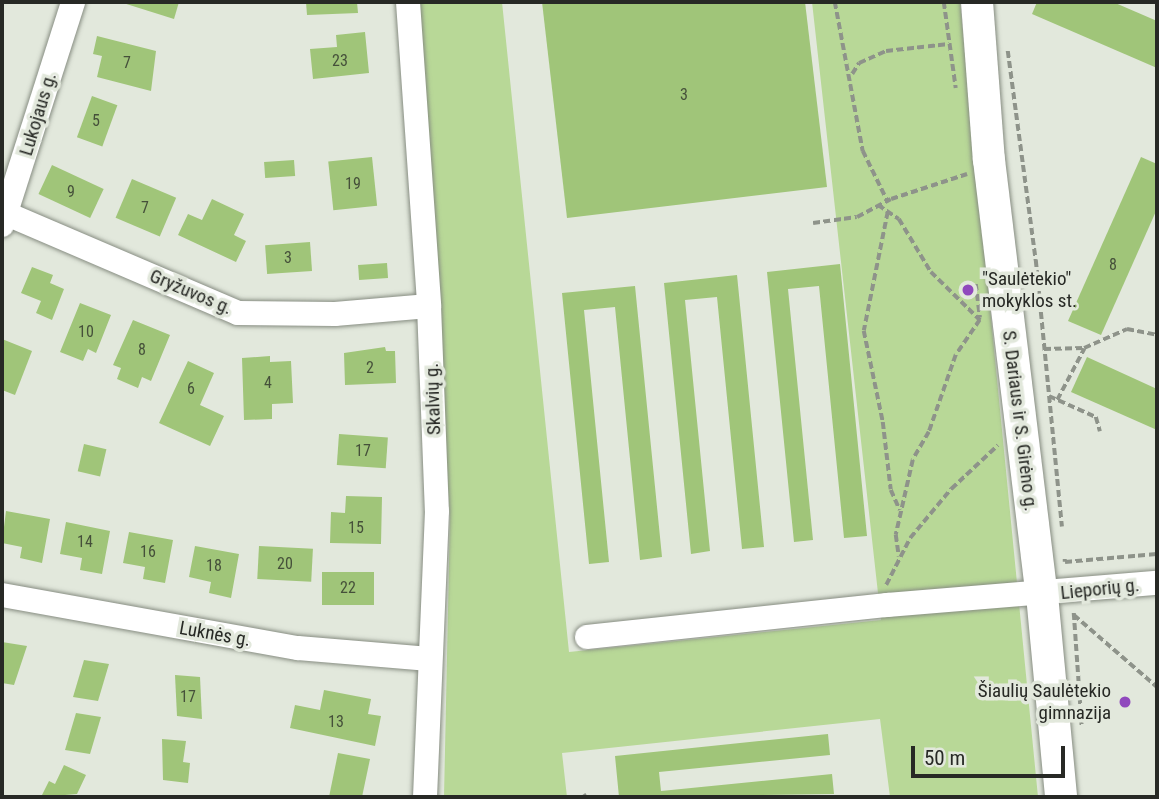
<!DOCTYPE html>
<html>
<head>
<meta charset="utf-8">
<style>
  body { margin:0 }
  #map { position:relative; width:1159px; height:799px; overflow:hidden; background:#e2e8dc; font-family:"Roboto Condensed",sans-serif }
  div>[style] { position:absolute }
  .green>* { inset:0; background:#b8d897 }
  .building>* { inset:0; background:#a0c579; transform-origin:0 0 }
  .path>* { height:3.5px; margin-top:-1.75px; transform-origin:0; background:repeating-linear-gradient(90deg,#8e938a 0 7px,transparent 0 10.5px) }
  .roads { filter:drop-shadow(0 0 2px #878d82) drop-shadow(0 0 2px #878d82) }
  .minor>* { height:24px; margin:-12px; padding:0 12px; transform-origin:12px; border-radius:12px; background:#fff }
  .tertiary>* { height:32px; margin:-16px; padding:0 16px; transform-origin:16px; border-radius:16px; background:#fff }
  .dots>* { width:19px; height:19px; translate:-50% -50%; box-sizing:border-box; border:4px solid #e2e8dc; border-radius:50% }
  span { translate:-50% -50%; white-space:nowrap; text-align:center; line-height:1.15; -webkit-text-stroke:7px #e2e8dc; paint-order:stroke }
  .number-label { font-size:16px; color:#45503a }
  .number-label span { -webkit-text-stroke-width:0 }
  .street-label { font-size:19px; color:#272925 }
  .poi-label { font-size:19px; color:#272925 }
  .left { translate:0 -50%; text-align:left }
  .right { translate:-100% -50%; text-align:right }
  .frame { position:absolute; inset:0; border:4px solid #272925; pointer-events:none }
  .scale { position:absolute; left:911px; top:746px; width:154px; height:32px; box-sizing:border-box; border:4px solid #272925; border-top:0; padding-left:9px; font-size:21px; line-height:24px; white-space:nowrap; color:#272925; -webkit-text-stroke:5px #e2e8dc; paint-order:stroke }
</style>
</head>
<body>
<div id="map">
  <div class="green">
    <i style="clip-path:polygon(417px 2px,502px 2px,569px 652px,881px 620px,812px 2px,960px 2px,1038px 797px,890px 797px,880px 719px,562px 753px,567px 797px,444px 797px,450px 517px)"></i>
  </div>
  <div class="building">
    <i style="clip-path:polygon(120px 2px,179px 2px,174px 19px)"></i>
    <i style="clip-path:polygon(306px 2px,357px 2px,358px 13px,307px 15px)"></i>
    <i style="clip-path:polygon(542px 2px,805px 2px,827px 187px,567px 218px)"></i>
    <i style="clip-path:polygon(1037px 2px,1113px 2px,1157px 21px,1157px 68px,1032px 14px)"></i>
    <i style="clip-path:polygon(365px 32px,369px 73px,313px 79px,310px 49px,337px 47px,336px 35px)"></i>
    <i style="clip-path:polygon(97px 36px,156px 51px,151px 91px,97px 77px,102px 56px,93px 54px)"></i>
    <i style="left:92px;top:96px;width:27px;height:44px;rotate:20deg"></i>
    <i style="left:372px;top:157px;width:49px;height:44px;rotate:84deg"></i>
    <i style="clip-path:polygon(1141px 157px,1157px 164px,1157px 209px,1101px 335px,1068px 321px)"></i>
    <i style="left:294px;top:160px;width:16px;height:30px;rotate:86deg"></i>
    <i style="left:52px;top:165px;width:57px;height:32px;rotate:25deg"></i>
    <i style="left:132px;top:179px;width:48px;height:42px;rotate:23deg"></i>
    <i style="clip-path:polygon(212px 199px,244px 214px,234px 235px,246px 241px,236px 262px,178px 235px,188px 214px,202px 220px)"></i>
    <i style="left:310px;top:242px;width:29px;height:45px;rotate:86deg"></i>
    <i style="left:387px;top:263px;width:15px;height:29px;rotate:86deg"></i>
    <i style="clip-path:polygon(840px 264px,867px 536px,844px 538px,819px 286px,788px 289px,813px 540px,794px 542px,767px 272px)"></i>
    <i style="clip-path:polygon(32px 267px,53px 275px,50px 283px,64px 289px,52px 320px,36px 313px,41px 301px,21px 293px)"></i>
    <i style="clip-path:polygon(737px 275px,764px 547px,742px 549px,717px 297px,685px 300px,710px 551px,691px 554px,664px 283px)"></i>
    <i style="clip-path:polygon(635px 286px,662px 557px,640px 560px,615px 307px,584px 310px,609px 562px,589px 564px,562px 293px)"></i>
    <i style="clip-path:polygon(80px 303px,111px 315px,96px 353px,88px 349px,83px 361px,60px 352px)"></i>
    <i style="clip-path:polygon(133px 320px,170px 335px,151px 381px,142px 377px,138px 388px,117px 379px,121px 368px,113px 365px)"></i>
    <i style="clip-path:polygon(2px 339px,32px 351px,15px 395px,2px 390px)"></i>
    <i style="clip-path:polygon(385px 347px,386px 351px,395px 351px,396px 383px,345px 385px,344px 353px)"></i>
    <i style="clip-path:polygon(270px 356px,270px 362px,291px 361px,293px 403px,272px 404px,272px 419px,244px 420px,242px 358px)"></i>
    <i style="clip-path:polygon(1087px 357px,1157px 389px,1157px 430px,1071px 392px)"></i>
    <i style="clip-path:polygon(188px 361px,214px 373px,200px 405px,224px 416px,210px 446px,159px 423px)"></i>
    <i style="left:339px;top:434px;width:49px;height:31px;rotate:4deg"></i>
    <i style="left:84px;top:444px;width:23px;height:28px;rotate:13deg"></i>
    <i style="clip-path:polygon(346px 496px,382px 497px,381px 544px,330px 543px,331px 512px,345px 513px)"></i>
    <i style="clip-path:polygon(6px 511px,50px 519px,42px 563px,20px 558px,22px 547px,2px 543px)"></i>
    <i style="clip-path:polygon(66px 522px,110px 531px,102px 574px,80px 570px,82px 558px,60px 554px)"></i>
    <i style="clip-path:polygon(129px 532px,173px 540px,165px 583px,143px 579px,145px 567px,123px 563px)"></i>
    <i style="clip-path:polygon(195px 546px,239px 554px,231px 598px,209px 593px,211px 582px,189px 577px)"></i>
    <i style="left:259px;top:546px;width:54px;height:33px;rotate:3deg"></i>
    <i style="left:322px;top:572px;width:52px;height:33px"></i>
    <i style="clip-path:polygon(2px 642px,27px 646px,14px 685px,2px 683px)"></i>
    <i style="clip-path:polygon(84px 660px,109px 664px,98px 701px,73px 697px)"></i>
    <i style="clip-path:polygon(175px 675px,200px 677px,202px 719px,177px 716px)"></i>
    <i style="clip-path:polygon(324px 690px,371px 699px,368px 714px,381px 716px,375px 746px,290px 728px,295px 705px,320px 710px)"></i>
    <i style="clip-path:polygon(76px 713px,101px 717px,90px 754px,65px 750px)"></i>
    <i style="clip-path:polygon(828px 734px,830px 755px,659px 772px,661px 791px,832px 774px,834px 794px,619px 797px,615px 756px)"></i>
    <i style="clip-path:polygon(162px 739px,186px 741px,183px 762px,190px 763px,188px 783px,163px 780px)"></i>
    <i style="clip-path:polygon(338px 753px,370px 759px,362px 797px,329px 797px)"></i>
    <i style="clip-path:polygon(64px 765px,86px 775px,77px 794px,41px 797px,49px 781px,55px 784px)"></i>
  </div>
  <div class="path">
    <i style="left:835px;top:2px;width:152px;rotate:79.4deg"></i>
    <i style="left:863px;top:151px;width:55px;rotate:63.9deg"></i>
    <i style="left:944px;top:2px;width:87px;rotate:82.1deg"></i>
    <i style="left:1008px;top:51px;width:211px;rotate:82.4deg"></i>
    <i style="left:1036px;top:260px;width:268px;rotate:84.4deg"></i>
    <i style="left:852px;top:74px;width:13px;rotate:-58deg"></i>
    <i style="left:859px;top:63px;width:30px;rotate:-24deg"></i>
    <i style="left:886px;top:51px;width:63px;rotate:-6.3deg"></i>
    <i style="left:878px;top:205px;width:25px;rotate:34deg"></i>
    <i style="left:899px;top:219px;width:62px;rotate:58.9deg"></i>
    <i style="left:931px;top:272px;width:69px;rotate:44.4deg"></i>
    <i style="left:980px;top:320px;width:42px;rotate:124.4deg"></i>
    <i style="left:956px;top:355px;width:82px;rotate:109.3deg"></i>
    <i style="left:929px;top:432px;width:32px;rotate:120deg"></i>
    <i style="left:913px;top:460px;width:77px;rotate:102.8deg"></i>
    <i style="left:896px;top:535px;width:22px;rotate:82deg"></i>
    <i style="left:888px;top:212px;width:121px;rotate:101.4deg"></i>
    <i style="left:864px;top:331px;width:93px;rotate:78.2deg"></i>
    <i style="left:883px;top:422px;width:68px;rotate:83.3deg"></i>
    <i style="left:891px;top:490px;width:22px;rotate:66deg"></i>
    <i style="left:813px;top:223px;width:44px;rotate:-7.8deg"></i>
    <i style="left:857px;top:217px;width:38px;rotate:-28deg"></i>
    <i style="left:891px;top:199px;width:80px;rotate:-18.2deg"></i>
    <i style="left:976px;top:284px;width:34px;rotate:83deg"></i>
    <i style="left:1044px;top:349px;width:40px;rotate:-1.4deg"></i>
    <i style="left:1084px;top:348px;width:47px;rotate:-23.8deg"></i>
    <i style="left:1127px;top:329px;width:31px;rotate:11deg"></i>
    <i style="left:1049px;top:396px;width:51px;rotate:24.1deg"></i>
    <i style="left:1096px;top:417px;width:15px;rotate:74deg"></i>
    <i style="left:1057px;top:400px;width:58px;rotate:-62.1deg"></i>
    <i style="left:1065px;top:559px;width:3px;rotate:90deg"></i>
    <i style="left:1065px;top:562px;width:92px;rotate:-5deg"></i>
    <i style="left:886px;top:585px;width:53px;rotate:-62.9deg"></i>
    <i style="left:910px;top:538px;width:64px;rotate:-50.1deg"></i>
    <i style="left:951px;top:489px;width:64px;rotate:-43.1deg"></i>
    <i style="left:1074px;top:613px;width:114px;rotate:86deg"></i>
    <i style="left:1074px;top:615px;width:110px;rotate:40.9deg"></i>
    <i style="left:583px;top:797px;width:4px;rotate:-34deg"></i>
  </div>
  <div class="roads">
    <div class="minor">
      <i style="left:408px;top:2px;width:305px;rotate:86deg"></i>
      <i style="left:429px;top:306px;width:205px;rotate:87.8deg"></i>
      <i style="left:437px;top:511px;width:286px;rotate:92.4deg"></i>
      <i style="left:7px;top:214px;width:251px;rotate:23.2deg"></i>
      <i style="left:238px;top:313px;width:97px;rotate:0.6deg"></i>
      <i style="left:335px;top:314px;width:94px;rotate:-4.9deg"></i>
      <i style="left:2px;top:225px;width:234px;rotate:-72.3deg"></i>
      <i style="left:2px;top:595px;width:301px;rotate:10.2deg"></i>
      <i style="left:298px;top:648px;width:132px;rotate:4.8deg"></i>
      <i style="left:587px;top:637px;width:302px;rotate:-6.1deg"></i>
      <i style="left:887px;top:605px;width:271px;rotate:-4.7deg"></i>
    </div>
    <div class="tertiary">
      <i style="left:977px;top:2px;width:158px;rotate:85.7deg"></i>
      <i style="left:989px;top:160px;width:438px;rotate:83.1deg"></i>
      <i style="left:1042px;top:595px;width:203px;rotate:84.6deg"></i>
    </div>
  </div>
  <div class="dots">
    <i style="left:968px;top:290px;background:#9049bd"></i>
    <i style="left:1125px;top:702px;background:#9049bd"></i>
  </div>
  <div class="number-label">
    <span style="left:340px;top:61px">23</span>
    <span style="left:127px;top:63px">7</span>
    <span style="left:684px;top:95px">3</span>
    <span style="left:96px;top:121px">5</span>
    <span style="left:353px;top:184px">19</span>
    <span style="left:71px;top:192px">9</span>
    <span style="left:145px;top:208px">7</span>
    <span style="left:288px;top:258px">3</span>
    <span style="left:1113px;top:265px">8</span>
    <span style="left:86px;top:332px">10</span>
    <span style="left:142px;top:350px">8</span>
    <span style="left:370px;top:368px">2</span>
    <span style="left:268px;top:383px">4</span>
    <span style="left:191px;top:389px">6</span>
    <span style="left:363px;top:451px">17</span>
    <span style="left:356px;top:528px">15</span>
    <span style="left:85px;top:542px">14</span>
    <span style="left:148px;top:552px">16</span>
    <span style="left:285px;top:564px">20</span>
    <span style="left:214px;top:566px">18</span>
    <span style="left:348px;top:588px">22</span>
    <span style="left:188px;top:697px">17</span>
    <span style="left:336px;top:722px">13</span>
  </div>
  <div class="street-label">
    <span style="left:38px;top:114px;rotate:-73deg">Lukojaus g.</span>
    <span style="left:191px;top:292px;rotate:23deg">Gryžuvos g.</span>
    <span style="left:433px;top:399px;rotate:-92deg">Skalvių g.</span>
    <span style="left:1020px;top:421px;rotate:83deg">S. Dariaus ir S. Girėno g.</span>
    <span style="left:1100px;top:589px;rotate:-6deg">Lieporių g.</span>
    <span style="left:215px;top:634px;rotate:10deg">Luknės g.</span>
  </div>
  <div class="poi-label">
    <span class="left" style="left:982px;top:290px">"Saulėtekio"<br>mokyklos st.</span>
    <span class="right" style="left:1111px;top:702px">Šiaulių Saulėtekio<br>gimnazija</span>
  </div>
  <div class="frame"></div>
  <div class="scale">50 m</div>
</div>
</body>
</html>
